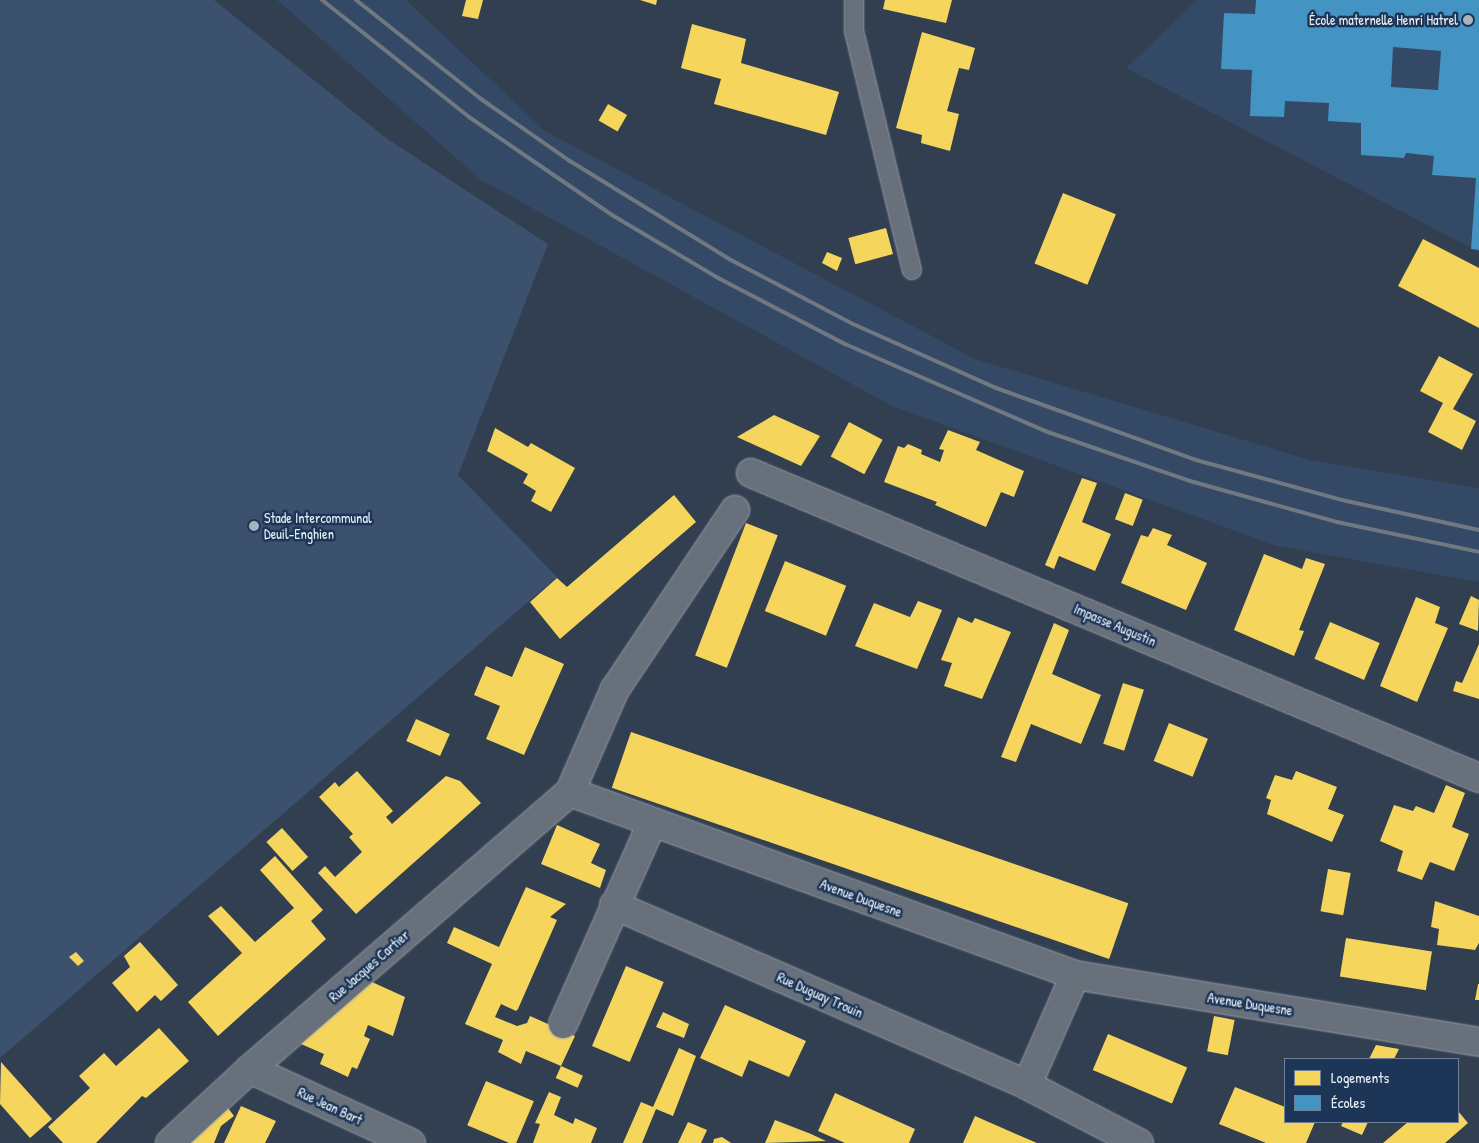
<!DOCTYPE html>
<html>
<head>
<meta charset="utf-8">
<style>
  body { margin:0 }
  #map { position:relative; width:1479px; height:1143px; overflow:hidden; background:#323f50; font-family:"Patrick Hand",sans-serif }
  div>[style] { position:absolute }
  .built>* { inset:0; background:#334965 }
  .green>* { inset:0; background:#3c516d }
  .homes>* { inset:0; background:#f6d55c; transform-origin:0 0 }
  .schools>* { inset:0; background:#4393c3 }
  .roads { filter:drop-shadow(0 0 1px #99a0aa) drop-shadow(0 0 1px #99a0aa) }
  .lane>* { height:18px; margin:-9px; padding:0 9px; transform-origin:9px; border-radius:9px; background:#67707b }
  .street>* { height:28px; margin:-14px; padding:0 14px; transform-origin:14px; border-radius:14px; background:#67707b }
  .rail>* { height:4px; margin:-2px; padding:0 2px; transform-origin:2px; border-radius:2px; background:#707881 }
  .dots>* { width:14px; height:14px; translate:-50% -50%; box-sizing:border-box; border:2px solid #1d3557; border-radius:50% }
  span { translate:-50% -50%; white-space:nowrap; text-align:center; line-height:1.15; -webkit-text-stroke:5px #1d3557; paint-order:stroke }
  .poi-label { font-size:14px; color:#e8f1f8 }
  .right { translate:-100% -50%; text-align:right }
  .left { translate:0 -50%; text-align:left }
  .street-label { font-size:14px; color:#e8f1f8 }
  .legend { position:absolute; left:1284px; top:1058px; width:175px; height:65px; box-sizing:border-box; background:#1d3557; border:1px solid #6e8097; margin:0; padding:6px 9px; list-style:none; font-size:15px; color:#e8f1f8 }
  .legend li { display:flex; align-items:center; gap:10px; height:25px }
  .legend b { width:25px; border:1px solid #6e8097 }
</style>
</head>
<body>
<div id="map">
  <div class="built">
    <i style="clip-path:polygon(277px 0,406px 0,545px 131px,975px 359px,1310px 460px,1479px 488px,1479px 582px,1277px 546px,892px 406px,481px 180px)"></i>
    <i style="clip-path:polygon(1197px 0,1479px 0,1479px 252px,1126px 68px)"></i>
  </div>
  <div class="green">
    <i style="clip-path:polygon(0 0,214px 0,386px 138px,548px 244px,458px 475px,557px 577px,0 1058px)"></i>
  </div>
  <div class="homes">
    <i style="clip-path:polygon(466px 0,483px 0,478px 19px,462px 16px)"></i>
    <i style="clip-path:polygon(640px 0,657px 0,656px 5px)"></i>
    <i style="clip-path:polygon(885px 0,952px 0,946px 23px,883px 9px)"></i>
    <i style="clip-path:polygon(692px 24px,746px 39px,741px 63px,839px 92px,826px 135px,714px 104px,721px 79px,681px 68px)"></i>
    <i style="clip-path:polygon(922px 32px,975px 48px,969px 70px,959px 68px,947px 111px,959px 114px,950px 151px,921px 143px,922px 135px,896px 128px)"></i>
    <i style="left:608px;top:104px;width:22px;height:19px;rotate:30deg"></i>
    <i style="left:1063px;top:193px;width:57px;height:76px;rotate:22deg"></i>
    <i style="left:886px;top:228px;width:27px;height:39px;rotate:75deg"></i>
    <i style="clip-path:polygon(1423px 239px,1479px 268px,1479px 328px,1398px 286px)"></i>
    <i style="clip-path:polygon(827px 252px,842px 258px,837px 271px,822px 263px)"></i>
    <i style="clip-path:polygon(1439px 356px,1473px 374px,1453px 409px,1476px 421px,1462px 450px,1428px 432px,1443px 403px,1420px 391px)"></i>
    <i style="clip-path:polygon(774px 415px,820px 436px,801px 466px,737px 437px)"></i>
    <i style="left:849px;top:422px;width:38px;height:39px;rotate:28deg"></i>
    <i style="clip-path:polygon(495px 428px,528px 447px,531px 443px,575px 468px,551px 512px,531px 501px,536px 491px,523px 483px,528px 474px,487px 451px)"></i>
    <i style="clip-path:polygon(948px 430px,980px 442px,976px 450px,1024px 471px,1014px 497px,1001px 492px,986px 527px,935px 505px,937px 502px,884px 482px,898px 446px,904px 448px,908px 444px,922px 450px,921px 454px,940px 462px,944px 450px,939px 449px)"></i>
    <i style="clip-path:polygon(1082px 478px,1097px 483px,1082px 522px,1111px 534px,1095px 571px,1059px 556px,1054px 569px,1045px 565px)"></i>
    <i style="left:1125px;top:493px;width:19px;height:28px;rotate:21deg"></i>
    <i style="clip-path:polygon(674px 495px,696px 522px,560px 639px,530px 602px,557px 578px,567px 587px)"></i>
    <i style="left:746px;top:523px;width:34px;height:142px;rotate:21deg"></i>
    <i style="clip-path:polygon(1153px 528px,1172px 535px,1167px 545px,1207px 563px,1186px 610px,1121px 583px,1141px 535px,1148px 537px)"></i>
    <i style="clip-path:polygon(1264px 554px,1302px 569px,1306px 558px,1325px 564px,1299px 630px,1304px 631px,1294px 656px,1234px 630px)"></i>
    <i style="left:785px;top:561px;width:66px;height:54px;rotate:22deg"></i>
    <i style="clip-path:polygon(1471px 596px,1479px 600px,1478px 631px,1459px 624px)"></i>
    <i style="clip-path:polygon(1416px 597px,1440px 607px,1435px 623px,1448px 628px,1417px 702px,1380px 686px)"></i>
    <i style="clip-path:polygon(918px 601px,942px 610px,917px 669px,855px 646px,874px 603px,910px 617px)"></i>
    <i style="clip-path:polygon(958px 617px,972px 623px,975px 618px,1011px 632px,982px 699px,944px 686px,952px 663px,941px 660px)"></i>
    <i style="left:1330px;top:622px;width:54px;height:40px;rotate:23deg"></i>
    <i style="clip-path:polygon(1054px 623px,1069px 630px,1052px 674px,1101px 695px,1081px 744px,1031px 724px,1016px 762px,1001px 757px)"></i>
    <i style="clip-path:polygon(1479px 644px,1479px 699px,1453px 691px,1456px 681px,1462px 683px)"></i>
    <i style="clip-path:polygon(525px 647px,564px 664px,524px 755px,486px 739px,500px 706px,474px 695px,486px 666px,512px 677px)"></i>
    <i style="left:1123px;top:683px;width:22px;height:64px;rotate:18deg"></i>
    <i style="left:416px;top:719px;width:37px;height:24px;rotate:24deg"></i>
    <i style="left:1169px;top:723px;width:42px;height:41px;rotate:22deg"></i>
    <i style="left:631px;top:732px;width:526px;height:59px;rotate:19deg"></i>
    <i style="clip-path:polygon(357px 771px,393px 811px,386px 817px,392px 824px,446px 776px,460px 781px,481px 803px,356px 914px,318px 873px,325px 866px,335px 877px,362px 852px,349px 837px,353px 834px,319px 797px,335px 782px,339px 787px)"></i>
    <i style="clip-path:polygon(1296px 771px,1337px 787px,1328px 809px,1344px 815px,1332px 842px,1267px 814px,1271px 800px,1266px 798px,1275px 775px,1292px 780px)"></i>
    <i style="clip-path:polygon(1446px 785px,1465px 793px,1452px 827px,1469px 834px,1454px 871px,1430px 862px,1422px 880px,1397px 871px,1403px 851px,1380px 841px,1394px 805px,1413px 811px,1416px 806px,1434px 813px)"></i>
    <i style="clip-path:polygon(557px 825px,600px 844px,591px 863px,606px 870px,600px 888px,541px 864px)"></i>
    <i style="left:282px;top:828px;width:39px;height:21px;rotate:48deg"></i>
    <i style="clip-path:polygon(275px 856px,323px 910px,311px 921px,326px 939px,218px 1036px,188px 1002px,242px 953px,208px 916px,221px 906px,255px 942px,294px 908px,260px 870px)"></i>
    <i style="left:1328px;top:869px;width:23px;height:43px;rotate:10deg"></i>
    <i style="clip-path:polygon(526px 887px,566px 904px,550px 917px,557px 920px,518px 1009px,516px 1011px,501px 1004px,495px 1017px,517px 1026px,527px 1023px,530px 1016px,575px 1036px,561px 1066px,526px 1051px,521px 1064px,498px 1052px,503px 1040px,465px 1024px,492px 964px,447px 943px,454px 927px,499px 947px)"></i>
    <i style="clip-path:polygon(1435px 901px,1479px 916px,1479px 943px,1475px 950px,1437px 945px,1439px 929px,1431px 927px)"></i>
    <i style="left:1346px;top:938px;width:87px;height:39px;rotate:9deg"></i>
    <i style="clip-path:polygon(140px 942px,178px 985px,161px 1001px,155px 995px,137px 1012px,112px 983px,130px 967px,124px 956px)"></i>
    <i style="clip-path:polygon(76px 952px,84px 961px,78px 966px,69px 957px)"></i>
    <i style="left:626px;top:966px;width:41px;height:87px;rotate:23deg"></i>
    <i style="clip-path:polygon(372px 982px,405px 997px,393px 1036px,368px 1025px,364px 1036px,370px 1039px,357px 1069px,352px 1067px,348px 1077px,320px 1064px,324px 1054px,301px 1044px)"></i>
    <i style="clip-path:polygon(1478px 984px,1479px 984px,1479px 1000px,1475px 1000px)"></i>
    <i style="clip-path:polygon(725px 1005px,806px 1041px,789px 1077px,749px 1060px,742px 1077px,700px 1058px)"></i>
    <i style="clip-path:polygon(663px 1012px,689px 1024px,684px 1038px,656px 1027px)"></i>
    <i style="left:1214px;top:1016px;width:21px;height:36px;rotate:11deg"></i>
    <i style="clip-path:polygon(159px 1028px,189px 1061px,146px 1098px,142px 1096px,96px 1143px,63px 1143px,48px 1127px,90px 1088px,79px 1076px,104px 1053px,116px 1066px)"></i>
    <i style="left:1108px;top:1034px;width:86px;height:39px;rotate:23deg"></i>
    <i style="clip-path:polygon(1376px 1045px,1399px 1049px,1394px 1059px,1369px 1059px)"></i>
    <i style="clip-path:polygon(679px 1048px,696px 1056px,673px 1116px,656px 1109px,642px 1143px,623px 1143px,641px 1102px,653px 1107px)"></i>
    <i style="clip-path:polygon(1px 1062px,52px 1119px,30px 1138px,0 1104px)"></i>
    <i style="left:561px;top:1066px;width:24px;height:13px;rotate:24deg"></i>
    <i style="left:486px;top:1081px;width:52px;height:48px;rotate:23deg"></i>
    <i style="clip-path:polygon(1235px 1087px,1285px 1107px,1285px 1122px,1315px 1122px,1306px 1143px,1266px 1143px,1219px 1124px)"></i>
    <i style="clip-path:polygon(549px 1092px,561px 1097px,554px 1115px,573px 1124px,575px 1118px,597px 1128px,591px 1143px,533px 1143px,540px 1124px,535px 1123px)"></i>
    <i style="clip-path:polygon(835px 1093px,915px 1129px,909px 1143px,845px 1143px,818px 1131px)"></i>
    <i style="clip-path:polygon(241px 1106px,276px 1121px,265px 1143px,224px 1143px)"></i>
    <i style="clip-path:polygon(228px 1108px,234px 1116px,221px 1126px,214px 1143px,187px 1143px)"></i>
    <i style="clip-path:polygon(1458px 1111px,1468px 1123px,1445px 1143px,1383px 1143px,1408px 1122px,1458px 1122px)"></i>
    <i style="clip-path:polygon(975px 1116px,1016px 1134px,1037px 1143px,963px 1143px)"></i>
    <i style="clip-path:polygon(775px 1120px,811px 1134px,826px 1141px,765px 1143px)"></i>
    <i style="clip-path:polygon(688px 1122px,707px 1130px,701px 1143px,678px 1143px)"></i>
    <i style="clip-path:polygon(1343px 1122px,1368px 1122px,1362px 1135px,1341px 1126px)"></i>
    <i style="clip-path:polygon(722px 1137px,731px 1143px,713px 1143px,714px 1139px)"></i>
  </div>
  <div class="schools">
    <i style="clip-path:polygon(evenodd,1256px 0,1479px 0,1479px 250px,1471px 249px,1476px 178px,1432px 175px,1434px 156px,1406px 153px,1404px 158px,1361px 155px,1361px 123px,1328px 121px,1329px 103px,1285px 101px,1284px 117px,1250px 116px,1252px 70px,1221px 69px,1224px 13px,1255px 14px,1256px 0,1393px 47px,1441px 51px,1438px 90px,1391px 87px,1393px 47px)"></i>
  </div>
  <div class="roads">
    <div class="lane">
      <i style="left:854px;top:0;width:31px;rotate:90deg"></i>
      <i style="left:854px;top:31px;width:246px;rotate:76.4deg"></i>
    </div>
    <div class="street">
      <i style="left:751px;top:473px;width:789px;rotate:22.73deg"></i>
      <i style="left:735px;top:510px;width:216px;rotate:123.8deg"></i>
      <i style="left:615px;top:689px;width:112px;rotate:113.6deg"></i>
      <i style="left:570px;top:792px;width:537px;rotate:19.92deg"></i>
      <i style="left:1075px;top:975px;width:410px;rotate:9.4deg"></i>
      <i style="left:614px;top:905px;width:451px;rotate:23.5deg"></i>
      <i style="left:1027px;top:1085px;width:126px;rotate:27.4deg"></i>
      <i style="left:563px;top:1024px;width:220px;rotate:-66.1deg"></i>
      <i style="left:250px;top:1069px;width:177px;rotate:24.7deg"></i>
      <i style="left:1027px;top:1085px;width:120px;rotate:-66.4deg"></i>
      <i style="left:170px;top:1143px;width:109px;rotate:-42.8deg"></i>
      <i style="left:250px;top:1069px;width:423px;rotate:-40.9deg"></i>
    </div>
  </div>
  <div class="rail">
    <i style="left:322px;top:0;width:188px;rotate:38.5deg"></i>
    <i style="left:469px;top:117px;width:173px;rotate:34.4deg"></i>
    <i style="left:612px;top:215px;width:126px;rotate:30.7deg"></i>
    <i style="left:720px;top:279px;width:141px;rotate:27.5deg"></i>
    <i style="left:845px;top:344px;width:218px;rotate:23.5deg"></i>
    <i style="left:1045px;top:431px;width:153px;rotate:19deg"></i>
    <i style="left:1190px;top:481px;width:153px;rotate:15.6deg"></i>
    <i style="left:1337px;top:522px;width:145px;rotate:11.9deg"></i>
    <i style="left:356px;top:0;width:159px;rotate:38.4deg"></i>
    <i style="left:481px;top:99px;width:108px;rotate:34.9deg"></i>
    <i style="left:570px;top:161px;width:187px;rotate:31.6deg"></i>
    <i style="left:729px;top:259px;width:140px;rotate:27.7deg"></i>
    <i style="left:853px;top:324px;width:157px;rotate:24.1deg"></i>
    <i style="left:996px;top:388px;width:213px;rotate:19.8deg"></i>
    <i style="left:1196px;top:460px;width:151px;rotate:15.3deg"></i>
    <i style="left:1342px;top:500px;width:140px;rotate:12.4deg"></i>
  </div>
  <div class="dots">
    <i style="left:1468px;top:20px;background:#a8b3bd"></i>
    <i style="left:254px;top:526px;background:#a8b3bd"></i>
  </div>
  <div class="poi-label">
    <span class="right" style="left:1458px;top:20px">École maternelle Henri Hatrel</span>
    <span class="left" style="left:264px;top:526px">Stade Intercommunal<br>Deuil-Enghien</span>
  </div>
  <div class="street-label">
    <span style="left:1115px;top:625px;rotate:23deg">Impasse Augustin</span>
    <span style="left:861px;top:898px;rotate:20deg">Avenue Duquesne</span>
    <span style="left:369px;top:966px;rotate:-41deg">Rue Jacques Cartier</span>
    <span style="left:820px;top:995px;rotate:24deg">Rue Duguay Trouin</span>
    <span style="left:1250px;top:1004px;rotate:9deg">Avenue Duquesne</span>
    <span style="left:330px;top:1106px;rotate:25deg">Rue Jean Bart</span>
  </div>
  <ul class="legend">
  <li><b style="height:14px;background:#f6d55c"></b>Logements</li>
  <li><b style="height:14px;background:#4393c3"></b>Écoles</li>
  </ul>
</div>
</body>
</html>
